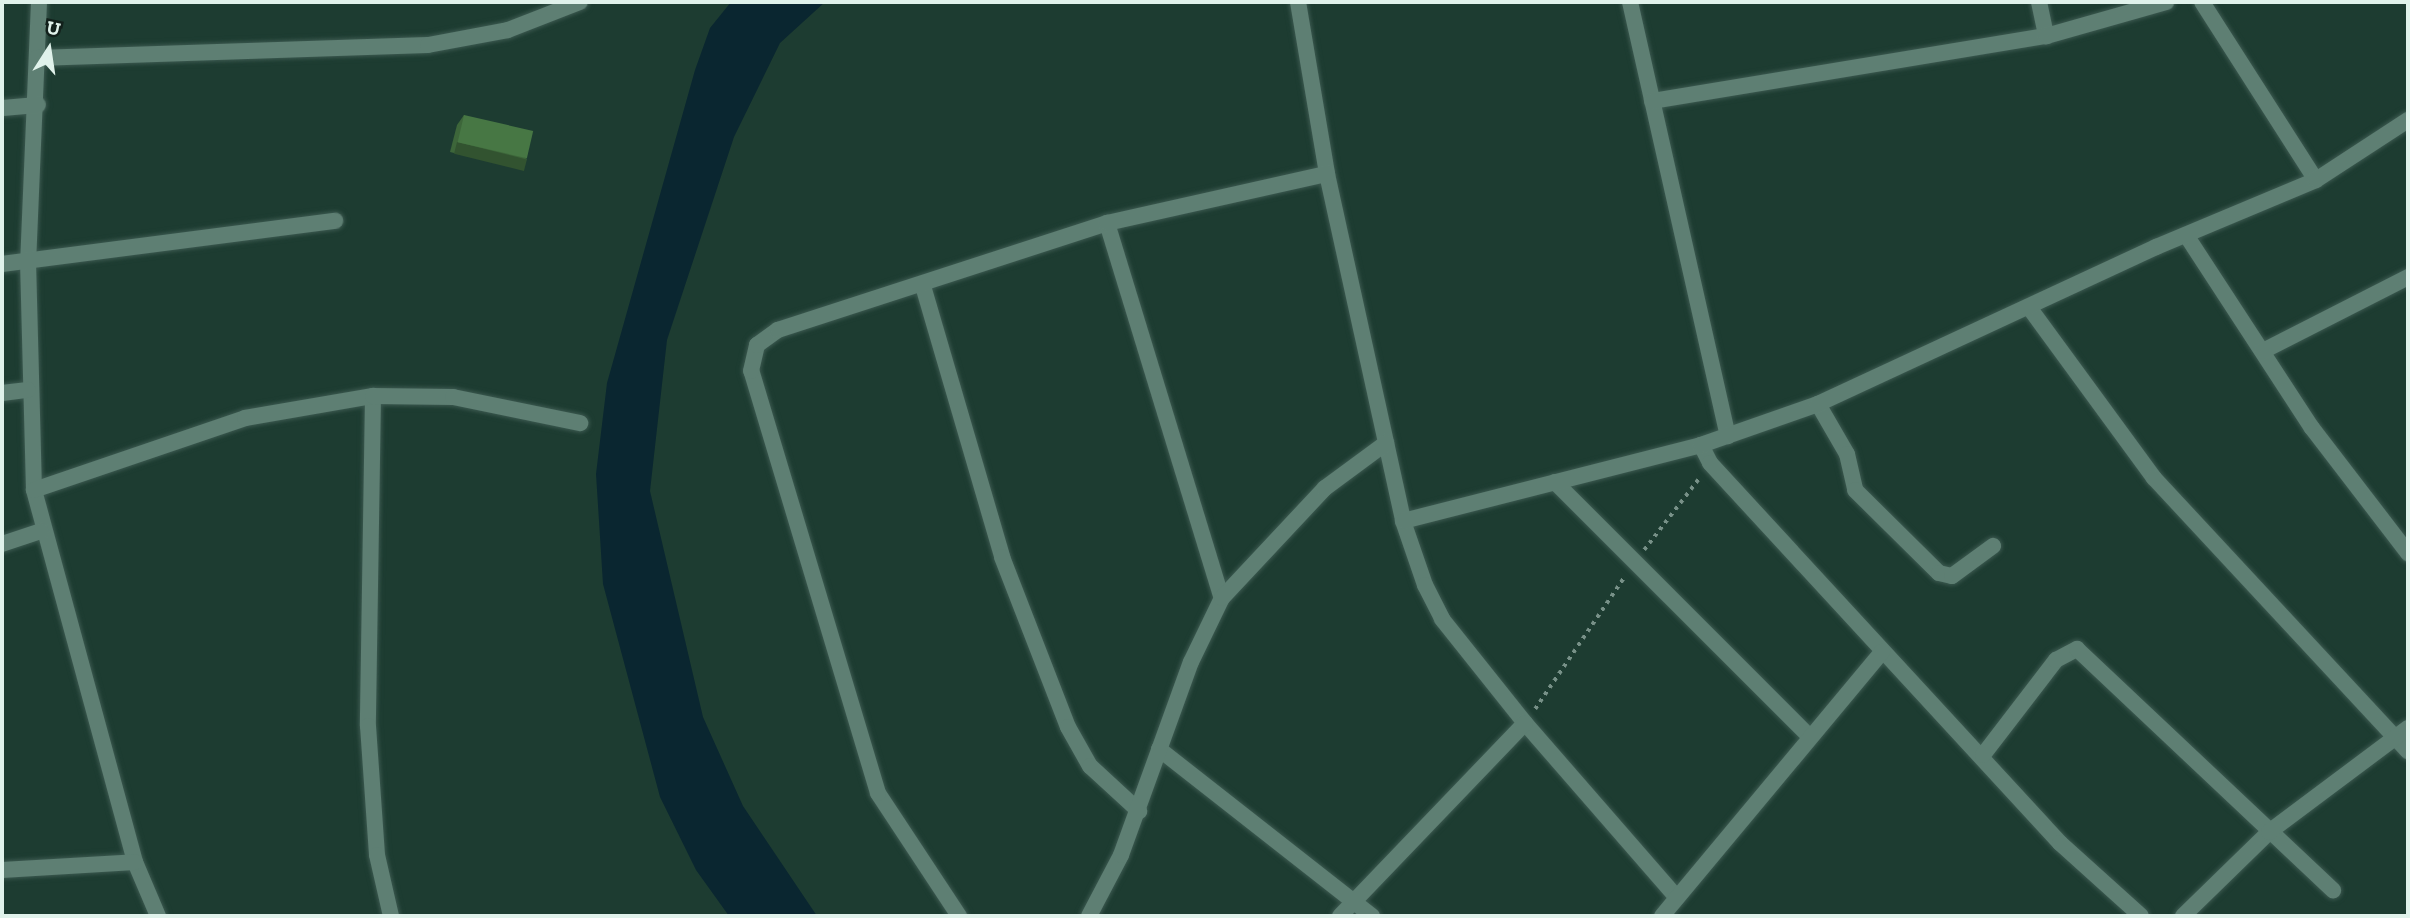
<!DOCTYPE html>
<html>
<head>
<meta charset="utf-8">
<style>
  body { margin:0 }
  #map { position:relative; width:2410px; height:918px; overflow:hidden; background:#1d3c31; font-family:"Zilla Slab",serif }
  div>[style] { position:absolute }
  .water>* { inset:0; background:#0a2630 }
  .path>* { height:3.5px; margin-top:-1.75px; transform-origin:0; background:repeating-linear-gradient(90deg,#789188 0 3.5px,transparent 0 8.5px) }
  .roads { filter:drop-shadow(0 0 2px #3c5950) drop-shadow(0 0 2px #3c5950) }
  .minor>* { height:16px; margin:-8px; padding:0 8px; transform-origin:8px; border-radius:8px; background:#5e7f73 }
  .wall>* { inset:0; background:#3d663a }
  .shaded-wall>* { inset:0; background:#325330; transform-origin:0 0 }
  .building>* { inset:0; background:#477744; transform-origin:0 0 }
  span { translate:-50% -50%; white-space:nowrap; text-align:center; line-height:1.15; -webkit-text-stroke:5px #12201b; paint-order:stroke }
  .frame { position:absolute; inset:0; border:4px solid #e0f2eb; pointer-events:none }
  .north { position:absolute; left:14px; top:14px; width:70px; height:70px; -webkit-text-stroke:5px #12201b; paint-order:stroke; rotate:12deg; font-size:19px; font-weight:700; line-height:28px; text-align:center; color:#e0f2eb }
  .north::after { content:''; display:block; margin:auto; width:24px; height:32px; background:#e0f2eb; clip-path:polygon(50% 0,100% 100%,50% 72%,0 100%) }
</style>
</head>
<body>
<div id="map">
  <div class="water">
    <i style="clip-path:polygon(731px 2px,825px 2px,780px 43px,734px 137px,667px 340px,650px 491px,703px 717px,743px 806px,817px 916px,729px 916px,696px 870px,660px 797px,603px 584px,596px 474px,607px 383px,695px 70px,710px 28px)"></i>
  </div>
  <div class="path">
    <i style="left:1644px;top:550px;width:93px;rotate:-52.4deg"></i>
    <i style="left:1535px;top:709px;width:161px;rotate:-55.9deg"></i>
  </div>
  <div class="roads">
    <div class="minor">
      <i style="left:39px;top:2px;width:259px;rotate:92.4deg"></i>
      <i style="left:28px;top:261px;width:229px;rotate:88.5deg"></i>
      <i style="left:34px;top:490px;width:385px;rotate:74.8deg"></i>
      <i style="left:135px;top:862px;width:59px;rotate:66.9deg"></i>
      <i style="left:1298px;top:2px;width:174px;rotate:80.4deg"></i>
      <i style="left:1327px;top:174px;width:355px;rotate:77.6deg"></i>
      <i style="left:1403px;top:521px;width:68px;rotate:71deg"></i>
      <i style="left:1425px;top:585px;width:38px;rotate:63deg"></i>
      <i style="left:1442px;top:619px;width:133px;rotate:51.4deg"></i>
      <i style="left:1525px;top:723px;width:230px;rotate:49deg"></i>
      <i style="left:1630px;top:2px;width:445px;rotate:77.3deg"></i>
      <i style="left:2039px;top:2px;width:35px;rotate:78deg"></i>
      <i style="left:2202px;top:2px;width:211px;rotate:57.4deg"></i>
      <i style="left:37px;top:58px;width:391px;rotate:-1.9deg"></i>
      <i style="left:428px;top:45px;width:81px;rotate:-10.6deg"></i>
      <i style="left:508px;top:30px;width:77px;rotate:-21.3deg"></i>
      <i style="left:1652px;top:101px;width:399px;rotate:-9.4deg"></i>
      <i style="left:2046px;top:36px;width:125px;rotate:-15.8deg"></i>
      <i style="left:2px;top:108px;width:36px;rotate:-5deg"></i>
      <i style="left:1107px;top:223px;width:392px;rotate:73deg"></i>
      <i style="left:2188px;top:238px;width:227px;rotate:56.9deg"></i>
      <i style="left:2312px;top:428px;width:158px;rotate:52.5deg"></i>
      <i style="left:2px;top:264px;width:336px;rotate:-7.4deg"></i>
      <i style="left:923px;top:286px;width:282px;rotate:73.7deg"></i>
      <i style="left:1002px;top:557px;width:182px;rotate:68.8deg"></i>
      <i style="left:1068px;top:727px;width:45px;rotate:60.6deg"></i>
      <i style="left:1090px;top:766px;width:67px;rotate:42.6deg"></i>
      <i style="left:2031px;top:310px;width:208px;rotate:53.8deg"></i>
      <i style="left:2154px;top:478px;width:373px;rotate:47.1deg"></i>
      <i style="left:2263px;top:351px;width:163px;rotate:-27deg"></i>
      <i style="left:2px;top:393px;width:26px;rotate:-7deg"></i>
      <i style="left:373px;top:396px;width:330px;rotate:90.9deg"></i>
      <i style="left:368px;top:726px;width:129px;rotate:86deg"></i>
      <i style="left:377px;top:855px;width:63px;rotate:77.1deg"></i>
      <i style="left:1818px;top:404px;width:58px;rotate:59.9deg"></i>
      <i style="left:1847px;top:454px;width:37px;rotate:77deg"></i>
      <i style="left:1855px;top:490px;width:118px;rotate:44.7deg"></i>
      <i style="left:1939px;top:573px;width:13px;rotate:13deg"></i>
      <i style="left:1952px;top:576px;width:51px;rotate:-36.2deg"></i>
      <i style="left:1701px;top:445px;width:20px;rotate:63deg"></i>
      <i style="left:1710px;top:463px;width:517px;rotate:47.35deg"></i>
      <i style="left:2060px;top:843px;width:109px;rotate:42deg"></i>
      <i style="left:1555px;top:482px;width:359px;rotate:45deg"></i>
      <i style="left:34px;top:490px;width:223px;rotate:-18.8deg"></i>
      <i style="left:245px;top:418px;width:130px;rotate:-9.8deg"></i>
      <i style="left:373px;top:396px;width:80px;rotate:0.7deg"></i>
      <i style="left:453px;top:397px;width:130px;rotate:11.6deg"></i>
      <i style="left:1403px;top:521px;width:308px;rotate:-14.3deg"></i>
      <i style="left:1701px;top:445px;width:124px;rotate:-19.3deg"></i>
      <i style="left:1818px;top:404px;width:373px;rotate:-24.9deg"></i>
      <i style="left:2156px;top:247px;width:173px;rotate:-22.7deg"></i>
      <i style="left:2316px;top:180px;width:110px;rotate:-33.1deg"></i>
      <i style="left:2px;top:544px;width:41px;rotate:-18.4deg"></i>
      <i style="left:1159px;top:749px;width:271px;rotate:38.1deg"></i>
      <i style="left:1983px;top:755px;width:120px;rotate:-52.5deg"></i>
      <i style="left:2056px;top:660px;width:24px;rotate:-28deg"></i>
      <i style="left:2077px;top:649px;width:352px;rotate:43.3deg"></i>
      <i style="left:2px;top:870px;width:133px;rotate:-3.4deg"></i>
      <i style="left:959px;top:916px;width:147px;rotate:-123.4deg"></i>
      <i style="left:878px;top:793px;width:441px;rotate:-106.7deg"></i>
      <i style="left:751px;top:371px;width:27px;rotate:-77deg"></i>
      <i style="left:757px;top:345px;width:26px;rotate:-36deg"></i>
      <i style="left:778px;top:330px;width:346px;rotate:-18deg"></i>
      <i style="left:1107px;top:223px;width:225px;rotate:-12.6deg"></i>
      <i style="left:1089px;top:916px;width:69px;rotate:-62.3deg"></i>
      <i style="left:1121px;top:855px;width:205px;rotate:-70.1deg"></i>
      <i style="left:1191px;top:662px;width:71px;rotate:-64.2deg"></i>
      <i style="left:1222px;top:598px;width:151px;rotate:-46.9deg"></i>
      <i style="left:1325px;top:488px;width:76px;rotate:-36.4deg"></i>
      <i style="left:1340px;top:916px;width:267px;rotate:-46.2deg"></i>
      <i style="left:1662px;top:916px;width:344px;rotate:-50.2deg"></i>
      <i style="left:2183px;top:916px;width:120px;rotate:-44.3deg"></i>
      <i style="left:2269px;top:832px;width:174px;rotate:-36.8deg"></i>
    </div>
  </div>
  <div class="wall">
    <i style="clip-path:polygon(464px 115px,527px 159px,520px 169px,450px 152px,457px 125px)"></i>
  </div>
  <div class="shaded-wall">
    <i style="left:457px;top:142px;width:72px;height:12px;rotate:14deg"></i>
  </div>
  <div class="building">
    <i style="left:464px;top:115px;width:71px;height:28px;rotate:13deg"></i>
  </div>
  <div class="frame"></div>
  <div class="north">U</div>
</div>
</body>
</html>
